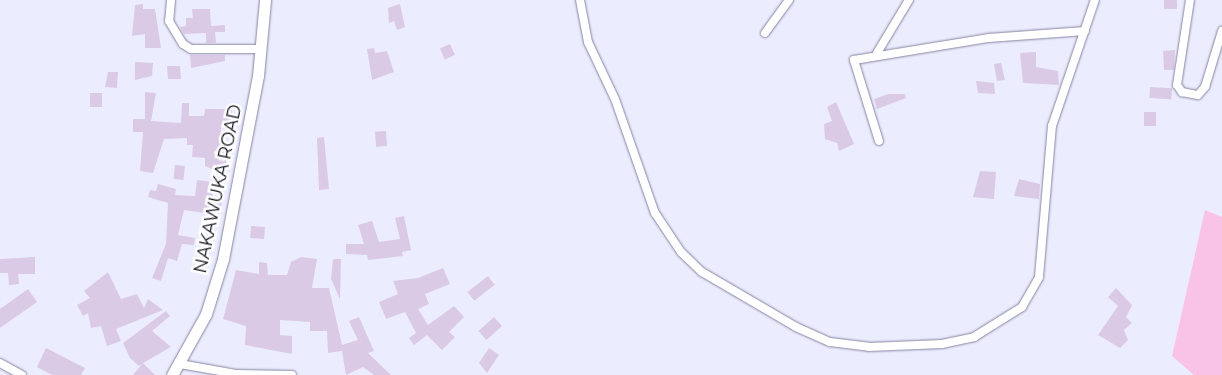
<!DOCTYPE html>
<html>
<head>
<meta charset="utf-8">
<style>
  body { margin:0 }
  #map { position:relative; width:1222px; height:375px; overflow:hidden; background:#ececff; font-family:Montserrat,sans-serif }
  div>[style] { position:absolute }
  .green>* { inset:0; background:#f8c3e7 }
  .building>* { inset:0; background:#dbcae6; transform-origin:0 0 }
  .roads { filter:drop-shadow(0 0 1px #8584a0) drop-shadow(0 0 1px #8584a0) }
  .minor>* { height:8px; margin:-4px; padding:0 4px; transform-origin:4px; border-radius:4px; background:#fff }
  .secondary>* { height:11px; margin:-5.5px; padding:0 5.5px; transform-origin:5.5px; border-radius:5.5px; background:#fff }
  span { translate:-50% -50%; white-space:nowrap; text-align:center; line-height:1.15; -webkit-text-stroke:5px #fff; paint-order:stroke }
  .street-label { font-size:18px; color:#151520 }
</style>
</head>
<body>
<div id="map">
  <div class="green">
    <i style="clip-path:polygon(1205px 210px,1222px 217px,1222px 375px,1194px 375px,1172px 356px)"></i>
  </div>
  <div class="building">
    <i style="left:1164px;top:0;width:13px;height:9px"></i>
    <i style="clip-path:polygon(143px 4px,143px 9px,155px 9px,161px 48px,145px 48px,145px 34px,132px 36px,135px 5px)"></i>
    <i style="clip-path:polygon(400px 4px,405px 27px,397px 30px,394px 21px,389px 23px,388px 8px)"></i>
    <i style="clip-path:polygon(192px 9px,210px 9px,211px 26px,225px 25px,225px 32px,215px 32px,216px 43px,206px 43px,206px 33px,184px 34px,180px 27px,186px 26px,186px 18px,193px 18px)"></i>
    <i style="left:450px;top:44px;width:12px;height:11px;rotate:66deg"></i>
    <i style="clip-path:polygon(374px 48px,375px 53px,387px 51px,394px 72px,372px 80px,367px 49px)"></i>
    <i style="clip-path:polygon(1175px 50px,1174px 70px,1164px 70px,1163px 51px)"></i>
    <i style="clip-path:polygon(1036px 52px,1036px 67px,1058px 71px,1059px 85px,1023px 83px,1020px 53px)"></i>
    <i style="clip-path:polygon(190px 55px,225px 55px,225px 61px,191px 68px)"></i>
    <i style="clip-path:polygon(135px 62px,153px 63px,152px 76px,135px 80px)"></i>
    <i style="clip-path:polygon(1001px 63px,1005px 80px,997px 81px,994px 64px)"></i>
    <i style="clip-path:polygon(167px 66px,180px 66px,181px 79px,168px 79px)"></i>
    <i style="clip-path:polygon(108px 72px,118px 72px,117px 88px,105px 87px)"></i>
    <i style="clip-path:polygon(976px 81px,994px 83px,995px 94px,978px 93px)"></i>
    <i style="left:1150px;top:87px;width:22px;height:11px;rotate:3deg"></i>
    <i style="clip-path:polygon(145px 92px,156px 93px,151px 121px,181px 123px,182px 103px,189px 103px,189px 116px,204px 116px,205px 109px,232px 109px,230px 126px,221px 125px,220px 150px,225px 150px,227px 170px,212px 169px,205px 166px,205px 158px,192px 157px,193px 145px,187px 145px,187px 138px,164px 139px,153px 173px,140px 171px,143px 132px,133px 132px,133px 119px,145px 119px)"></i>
    <i style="left:90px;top:93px;width:12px;height:14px"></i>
    <i style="clip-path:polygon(888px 94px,905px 94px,906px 98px,877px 109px,874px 99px)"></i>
    <i style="clip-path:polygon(836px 102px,854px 144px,839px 151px,837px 143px,825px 139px,824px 124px,832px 121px,827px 107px)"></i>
    <i style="left:1144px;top:112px;width:12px;height:14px"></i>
    <i style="left:386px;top:131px;width:15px;height:11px;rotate:86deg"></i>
    <i style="clip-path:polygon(324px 137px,329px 189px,319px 190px,317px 138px)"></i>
    <i style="left:175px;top:165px;width:10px;height:14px;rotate:6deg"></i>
    <i style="clip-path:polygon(980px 171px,996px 172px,994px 199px,973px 197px)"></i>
    <i style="clip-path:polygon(1019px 179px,1040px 184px,1039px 199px,1014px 196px)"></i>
    <i style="clip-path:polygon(197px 180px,213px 182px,212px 199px,222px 199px,221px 207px,212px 206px,211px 214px,184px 210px,178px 235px,195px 238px,194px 245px,182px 244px,177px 261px,168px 258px,161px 281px,152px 278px,166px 244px,168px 203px,148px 197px,150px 190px,156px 191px,158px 184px,176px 189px,175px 195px,195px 196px)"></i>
    <i style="clip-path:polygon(404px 216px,411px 250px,402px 252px,403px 256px,368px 260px,367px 255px,346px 254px,346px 244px,364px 244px,358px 225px,372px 221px,379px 242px,400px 239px,395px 218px)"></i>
    <i style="left:251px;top:226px;width:14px;height:12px;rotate:4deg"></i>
    <i style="clip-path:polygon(35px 257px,35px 274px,18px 274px,19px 284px,9px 285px,8px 273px,0 273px,0 259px)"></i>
    <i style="clip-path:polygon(301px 257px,317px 259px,312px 288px,329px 288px,342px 345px,358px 340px,349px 321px,359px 317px,374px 351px,368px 353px,391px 375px,374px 375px,363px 367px,346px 375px,342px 351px,328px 353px,327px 331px,310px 331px,310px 322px,280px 320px,280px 335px,292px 336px,292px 354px,245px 345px,246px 326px,223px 319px,236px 270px,259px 274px,259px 262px,267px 263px,268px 275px,287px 275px,291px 262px)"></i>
    <i style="clip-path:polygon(333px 259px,341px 259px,340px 299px,331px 279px)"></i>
    <i style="clip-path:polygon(443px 268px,450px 284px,425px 294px,429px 304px,418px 309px,428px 325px,454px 306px,464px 317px,449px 332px,455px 337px,442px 350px,427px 335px,414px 345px,409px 338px,416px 333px,405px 312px,386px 319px,379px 302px,398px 294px,393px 281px,418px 278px)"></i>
    <i style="clip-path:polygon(108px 272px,121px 299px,137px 294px,144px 308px,148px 299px,163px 310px,116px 329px,121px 341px,107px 346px,101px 326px,91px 328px,88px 313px,83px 316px,77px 305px,90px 298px,84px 291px)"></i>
    <i style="left:488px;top:276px;width:11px;height:26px;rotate:52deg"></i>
    <i style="clip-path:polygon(1116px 288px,1132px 305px,1126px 317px,1132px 323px,1124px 330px,1128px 340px,1120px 348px,1098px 335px,1118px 306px,1108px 297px)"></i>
    <i style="clip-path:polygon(28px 289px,37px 302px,0 328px,0 309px)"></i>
    <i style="clip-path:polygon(166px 311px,170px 316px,152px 331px,171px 347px,143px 363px,155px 375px,133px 375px,143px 363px,139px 366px,130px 358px,123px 343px)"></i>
    <i style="left:494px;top:317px;width:12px;height:21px;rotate:48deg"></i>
    <i style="clip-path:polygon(46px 348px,85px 368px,81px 375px,52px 375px,37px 367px)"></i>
    <i style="clip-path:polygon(489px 348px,499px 355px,487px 373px,479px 363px)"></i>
  </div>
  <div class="roads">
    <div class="minor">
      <i style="left:171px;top:0;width:21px;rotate:95deg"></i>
      <i style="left:169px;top:21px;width:27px;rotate:59deg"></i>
      <i style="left:183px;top:44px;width:9px;rotate:32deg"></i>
      <i style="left:191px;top:49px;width:70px"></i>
      <i style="left:580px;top:0;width:43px;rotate:79.2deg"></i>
      <i style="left:588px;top:42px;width:63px;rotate:64.7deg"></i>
      <i style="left:615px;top:99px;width:121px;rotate:70.7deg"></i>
      <i style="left:655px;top:213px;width:47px;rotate:56.3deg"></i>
      <i style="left:681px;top:252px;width:29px;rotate:44deg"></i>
      <i style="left:702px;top:272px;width:109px;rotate:30.3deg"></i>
      <i style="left:796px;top:327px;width:37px;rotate:24deg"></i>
      <i style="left:830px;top:342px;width:39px;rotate:7deg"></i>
      <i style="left:869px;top:347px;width:73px;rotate:-2.4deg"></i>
      <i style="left:942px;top:344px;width:33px;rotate:-12deg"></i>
      <i style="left:974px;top:337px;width:57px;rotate:-32deg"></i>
      <i style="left:1022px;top:307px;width:34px;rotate:-60deg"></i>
      <i style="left:1039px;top:277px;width:152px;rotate:-85.1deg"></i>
      <i style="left:1052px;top:126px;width:133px;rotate:-71.2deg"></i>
      <i style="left:1190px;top:0;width:86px;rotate:98.7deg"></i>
      <i style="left:1177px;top:85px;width:9px;rotate:54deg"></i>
      <i style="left:1182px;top:92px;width:16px;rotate:11deg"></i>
      <i style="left:1198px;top:95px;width:11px;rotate:-49deg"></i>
      <i style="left:1205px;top:87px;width:59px;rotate:-73.1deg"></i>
      <i style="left:765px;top:33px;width:41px;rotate:-54deg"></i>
      <i style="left:877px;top:53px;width:62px;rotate:-58.9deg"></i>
      <i style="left:879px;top:141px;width:85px;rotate:-107.2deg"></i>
      <i style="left:854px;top:60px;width:137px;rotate:-9.3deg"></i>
      <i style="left:989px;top:38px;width:96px;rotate:-4.2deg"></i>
      <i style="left:0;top:363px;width:25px;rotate:29deg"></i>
      <i style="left:180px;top:364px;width:58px;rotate:10deg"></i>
      <i style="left:237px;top:374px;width:55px;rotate:1deg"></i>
    </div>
    <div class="secondary">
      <i style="left:172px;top:375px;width:70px;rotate:-60.9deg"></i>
      <i style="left:206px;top:314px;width:58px;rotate:-72.8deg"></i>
      <i style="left:223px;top:259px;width:186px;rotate:-79.2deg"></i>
      <i style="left:258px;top:76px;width:76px;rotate:-84.7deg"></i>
    </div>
  </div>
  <div class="street-label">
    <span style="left:218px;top:189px;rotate:-78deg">NAKAWUKA ROAD</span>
  </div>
</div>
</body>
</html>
